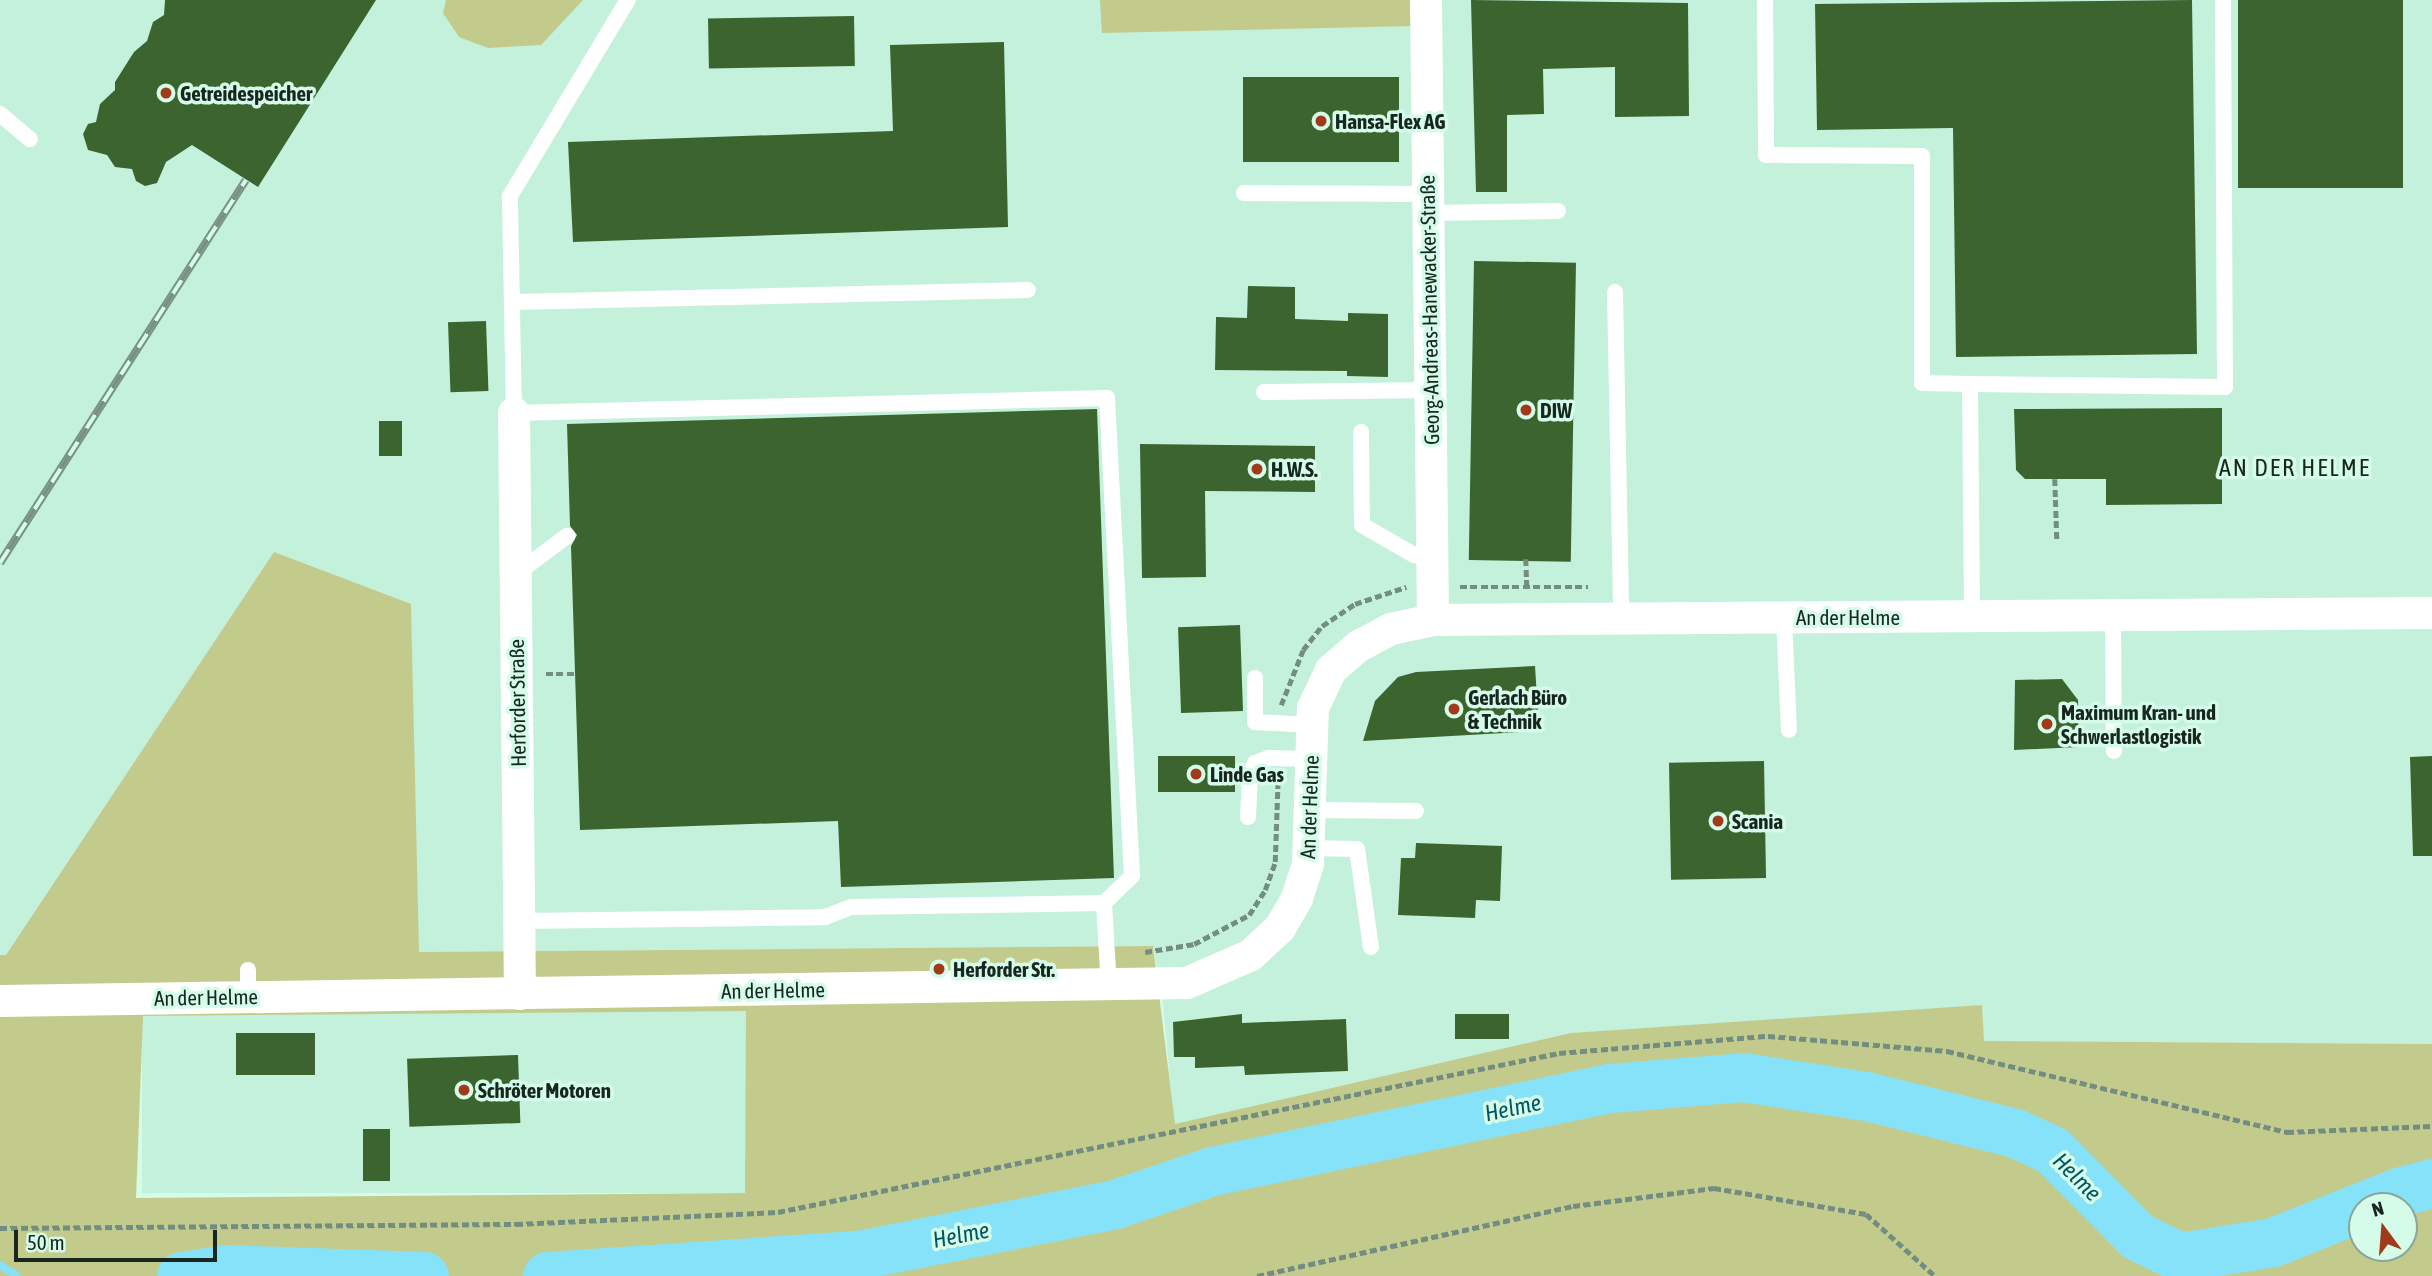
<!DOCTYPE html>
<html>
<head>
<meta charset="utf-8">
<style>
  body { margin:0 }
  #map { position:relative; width:2432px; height:1276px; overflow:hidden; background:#d5fbe9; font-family:"Asap Condensed",sans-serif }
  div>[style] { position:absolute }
  .built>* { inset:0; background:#c4f1db; transform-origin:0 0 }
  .green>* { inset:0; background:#c3cb8c }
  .stream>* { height:8px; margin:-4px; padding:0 4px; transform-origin:4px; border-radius:4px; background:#86e2f8 }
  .river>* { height:49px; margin:-24.5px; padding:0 24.5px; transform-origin:24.5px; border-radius:24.5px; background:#86e2f8 }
  .building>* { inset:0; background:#3b642f; transform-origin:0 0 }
  .path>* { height:4.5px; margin-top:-2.25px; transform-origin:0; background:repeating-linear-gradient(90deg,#738d81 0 7px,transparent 0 10.5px) }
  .lane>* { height:16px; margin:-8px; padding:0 8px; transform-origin:8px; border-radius:8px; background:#fff }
  .street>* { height:32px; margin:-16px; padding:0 16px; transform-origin:16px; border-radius:16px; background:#fff }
  .rail>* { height:8px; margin-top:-4px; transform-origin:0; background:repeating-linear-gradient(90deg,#d5fbe9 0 16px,#779185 0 32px); box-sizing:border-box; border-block:2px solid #779185 }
  .dots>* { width:19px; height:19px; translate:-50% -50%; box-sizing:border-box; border:4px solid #d5fbe9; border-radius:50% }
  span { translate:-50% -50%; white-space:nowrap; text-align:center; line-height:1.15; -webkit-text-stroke:7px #d5fbe9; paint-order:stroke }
  .poi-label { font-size:21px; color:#182620; font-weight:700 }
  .left { translate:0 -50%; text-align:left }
  .street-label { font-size:21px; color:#182620 }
  .water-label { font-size:23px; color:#005565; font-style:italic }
  .quarter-label { font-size:24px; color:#182620; letter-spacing:2px }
  .north { position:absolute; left:2348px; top:1192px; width:70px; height:70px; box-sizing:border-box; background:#d5fbe9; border:2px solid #89a699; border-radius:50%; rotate:344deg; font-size:19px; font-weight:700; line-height:28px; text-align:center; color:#182620 }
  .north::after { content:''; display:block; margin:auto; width:24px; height:32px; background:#a13a1a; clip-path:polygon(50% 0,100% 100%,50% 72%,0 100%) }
  .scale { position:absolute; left:14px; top:1230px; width:203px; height:32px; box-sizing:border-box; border:4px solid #182620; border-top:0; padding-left:9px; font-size:21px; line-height:24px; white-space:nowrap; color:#182620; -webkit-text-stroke:5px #d5fbe9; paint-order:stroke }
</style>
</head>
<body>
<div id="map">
  <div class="built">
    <i style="clip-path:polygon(0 0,2432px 0,2432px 1044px,1983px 1041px,1982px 1006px,1571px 1033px,1174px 1125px,1163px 1003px,1153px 946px,418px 952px,411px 604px,6px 955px,0 955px)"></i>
    <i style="left:747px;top:1011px;width:182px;height:605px;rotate:90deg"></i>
  </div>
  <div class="green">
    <i style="clip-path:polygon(446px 0,583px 0,541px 45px,488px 48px,459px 37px,443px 13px)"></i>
    <i style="clip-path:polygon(1100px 0,1413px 0,1413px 26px,1102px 33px)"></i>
    <i style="clip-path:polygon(evenodd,274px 552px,411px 604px,419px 952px,1153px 946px,1175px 1124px,1571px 1033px,1982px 1005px,1984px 1041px,2432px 1044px,2432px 1276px,0 1276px,0 955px,6px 955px,274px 552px,746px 1011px,745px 1193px,136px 1198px,143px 1016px,746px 1011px,274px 552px,2362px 1206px,2404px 1206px,2404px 1248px,2362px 1248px,2362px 1206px)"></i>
  </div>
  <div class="stream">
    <i style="left:0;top:1265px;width:20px;rotate:33deg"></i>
  </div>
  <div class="river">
    <i style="left:181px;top:1276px;width:46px;rotate:-8.8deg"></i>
    <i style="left:226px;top:1269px;width:198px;rotate:2deg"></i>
    <i style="left:547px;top:1276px;width:312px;rotate:-3.9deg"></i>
    <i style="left:858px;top:1255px;width:262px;rotate:-11.2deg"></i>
    <i style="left:1115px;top:1204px;width:102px;rotate:-18.8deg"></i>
    <i style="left:1212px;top:1171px;width:407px;rotate:-11.8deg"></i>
    <i style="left:1610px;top:1088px;width:133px;rotate:-4.7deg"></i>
    <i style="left:1743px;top:1077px;width:124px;rotate:8.8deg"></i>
    <i style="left:1866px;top:1096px;width:154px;rotate:13.9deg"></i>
    <i style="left:2015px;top:1133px;width:41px;rotate:24.7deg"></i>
    <i style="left:2052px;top:1150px;width:121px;rotate:45.3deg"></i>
    <i style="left:2137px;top:1236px;width:48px;rotate:26deg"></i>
    <i style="left:2180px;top:1257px;width:94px;rotate:-9.2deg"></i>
    <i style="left:2273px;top:1242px;width:135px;rotate:-21.8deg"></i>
    <i style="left:2398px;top:1192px;width:35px;rotate:-15deg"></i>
  </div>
  <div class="building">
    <i style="clip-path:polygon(165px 0,376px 0,258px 187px,192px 145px,166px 162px,157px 183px,145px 186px,136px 181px,132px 169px,115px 167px,107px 155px,88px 150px,83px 134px,88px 124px,96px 122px,100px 104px,115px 90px,115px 82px,134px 52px,147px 41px,153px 22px,164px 15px)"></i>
    <i style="clip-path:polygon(1471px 0,1688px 3px,1689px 116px,1615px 117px,1615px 67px,1543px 69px,1544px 114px,1507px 115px,1507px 192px,1476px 192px)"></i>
    <i style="clip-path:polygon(2192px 0,2197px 354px,1956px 357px,1953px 128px,1817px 130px,1815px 4px)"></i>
    <i style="left:2238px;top:0;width:165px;height:188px"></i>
    <i style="left:854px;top:16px;width:50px;height:146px;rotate:89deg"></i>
    <i style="clip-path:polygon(1004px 42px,1008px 227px,573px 242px,568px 142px,893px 131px,890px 45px)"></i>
    <i style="left:1399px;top:77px;width:85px;height:156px;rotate:90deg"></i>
    <i style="left:1474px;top:261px;width:102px;height:299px;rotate:1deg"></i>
    <i style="clip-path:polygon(1248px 286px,1295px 287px,1295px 319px,1348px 321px,1348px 313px,1388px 314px,1388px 377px,1347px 376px,1347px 371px,1215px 370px,1216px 317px,1247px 318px)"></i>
    <i style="left:486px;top:321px;width:70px;height:38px;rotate:88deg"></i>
    <i style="clip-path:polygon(2222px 408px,2222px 504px,2106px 505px,2106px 479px,2025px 479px,2016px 470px,2014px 409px)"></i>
    <i style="clip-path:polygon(1097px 409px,1114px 878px,841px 887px,838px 821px,580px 830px,571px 546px,577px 535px,570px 526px,567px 424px)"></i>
    <i style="left:402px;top:421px;width:35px;height:23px;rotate:90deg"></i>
    <i style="clip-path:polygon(1140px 444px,1315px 446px,1315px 492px,1205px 491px,1206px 577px,1142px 578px)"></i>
    <i style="left:1240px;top:625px;width:86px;height:62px;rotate:88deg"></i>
    <i style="clip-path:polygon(1535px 666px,1539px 731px,1363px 741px,1375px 701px,1398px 677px,1416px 672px)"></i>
    <i style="clip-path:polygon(2062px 679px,2078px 700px,2079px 747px,2014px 750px,2015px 680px)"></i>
    <i style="left:1235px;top:756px;width:36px;height:77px;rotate:90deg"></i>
    <i style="clip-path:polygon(2432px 756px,2432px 856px,2413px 856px,2410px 757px)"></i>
    <i style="left:1764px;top:761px;width:117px;height:95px;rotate:89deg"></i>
    <i style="clip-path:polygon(1416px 843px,1502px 846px,1500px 901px,1476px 900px,1475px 918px,1398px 915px,1401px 858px,1415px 858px)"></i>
    <i style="clip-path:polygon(1242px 1014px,1242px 1023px,1346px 1019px,1348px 1071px,1245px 1075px,1244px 1066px,1195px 1068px,1195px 1057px,1174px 1057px,1173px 1022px)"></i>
    <i style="left:1455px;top:1014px;width:54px;height:25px"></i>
    <i style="left:315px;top:1033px;width:42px;height:79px;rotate:90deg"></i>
    <i style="left:518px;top:1055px;width:68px;height:111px;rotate:88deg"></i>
    <i style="left:363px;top:1129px;width:27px;height:52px"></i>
  </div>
  <div class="path">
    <i style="left:2055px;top:479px;width:61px;rotate:88.1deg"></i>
    <i style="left:1526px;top:559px;width:28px;rotate:88deg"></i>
    <i style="left:1460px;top:587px;width:128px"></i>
    <i style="left:546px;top:674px;width:29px"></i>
    <i style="left:1281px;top:705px;width:59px;rotate:-68.2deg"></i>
    <i style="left:1303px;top:650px;width:31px;rotate:-52deg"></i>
    <i style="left:1322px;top:626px;width:40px;rotate:-34deg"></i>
    <i style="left:1355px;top:604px;width:54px;rotate:-18.4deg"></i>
    <i style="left:1145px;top:952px;width:50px;rotate:-9.3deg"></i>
    <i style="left:1194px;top:944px;width:62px;rotate:-27.8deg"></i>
    <i style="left:1249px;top:915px;width:30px;rotate:-57deg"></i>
    <i style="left:1265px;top:890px;width:30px;rotate:-70deg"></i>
    <i style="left:1275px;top:862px;width:85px;rotate:-88deg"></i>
    <i style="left:0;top:1228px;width:516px;rotate:-0.44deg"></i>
    <i style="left:516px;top:1224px;width:262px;rotate:-2.6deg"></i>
    <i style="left:778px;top:1212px;width:797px;rotate:-11.51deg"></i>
    <i style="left:1559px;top:1053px;width:210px;rotate:-4.7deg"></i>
    <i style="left:1768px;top:1036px;width:180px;rotate:4.8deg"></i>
    <i style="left:1947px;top:1051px;width:350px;rotate:13.4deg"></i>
    <i style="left:2287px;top:1132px;width:145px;rotate:-2.4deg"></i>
    <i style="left:1257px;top:1276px;width:324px;rotate:-12.5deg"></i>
    <i style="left:1573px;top:1206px;width:142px;rotate:-7.3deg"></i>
    <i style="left:1714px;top:1188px;width:154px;rotate:9.7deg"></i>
    <i style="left:1866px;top:1214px;width:93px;rotate:41.9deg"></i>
  </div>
  <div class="lane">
    <i style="left:1765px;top:0;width:155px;rotate:89.6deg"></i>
    <i style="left:1766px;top:155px;width:156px;rotate:0.4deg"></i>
    <i style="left:1922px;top:156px;width:227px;rotate:90deg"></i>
    <i style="left:1922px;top:383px;width:48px;rotate:1.2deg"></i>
    <i style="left:1970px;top:384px;width:232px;rotate:89.5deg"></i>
    <i style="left:0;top:114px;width:39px;rotate:40deg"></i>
    <i style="left:1244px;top:193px;width:184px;rotate:0.3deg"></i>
    <i style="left:1428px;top:213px;width:130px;rotate:-0.9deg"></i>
    <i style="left:1615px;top:292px;width:326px;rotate:88.9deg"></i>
    <i style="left:513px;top:302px;width:515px;rotate:-1.33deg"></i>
    <i style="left:1970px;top:384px;width:255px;rotate:0.7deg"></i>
    <i style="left:2225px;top:387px;width:387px;rotate:-90.3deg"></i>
    <i style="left:1264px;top:392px;width:167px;rotate:-0.7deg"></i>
    <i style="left:1361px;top:432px;width:93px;rotate:89.4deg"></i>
    <i style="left:1362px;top:525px;width:60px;rotate:30deg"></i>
    <i style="left:1414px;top:555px;width:20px;rotate:15deg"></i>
    <i style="left:516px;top:574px;width:64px;rotate:-36.7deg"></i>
    <i style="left:2113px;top:615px;width:136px;rotate:89.6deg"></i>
    <i style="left:1784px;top:617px;width:113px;rotate:87.5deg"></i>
    <i style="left:1255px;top:678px;width:44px;rotate:90deg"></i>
    <i style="left:1255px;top:722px;width:57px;rotate:3deg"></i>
    <i style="left:1309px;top:810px;width:107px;rotate:0.5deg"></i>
    <i style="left:1248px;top:817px;width:42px;rotate:-87.3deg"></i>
    <i style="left:1250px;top:775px;width:13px;rotate:-67deg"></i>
    <i style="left:1255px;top:763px;width:15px;rotate:-20deg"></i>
    <i style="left:1269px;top:758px;width:42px;rotate:1.4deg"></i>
    <i style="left:1308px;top:848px;width:49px;rotate:1.2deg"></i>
    <i style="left:1357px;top:849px;width:99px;rotate:81.9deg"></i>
    <i style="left:1104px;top:903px;width:83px;rotate:86.6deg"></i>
    <i style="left:519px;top:921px;width:306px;rotate:-0.7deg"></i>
    <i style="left:825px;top:917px;width:28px;rotate:-21deg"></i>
    <i style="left:851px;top:907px;width:253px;rotate:-0.9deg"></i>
    <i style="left:1104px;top:903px;width:39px;rotate:-44deg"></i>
    <i style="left:1132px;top:876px;width:479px;rotate:-93deg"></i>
    <i style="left:1107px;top:398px;width:593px;rotate:178.55deg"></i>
    <i style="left:514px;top:413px;width:217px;rotate:-91.1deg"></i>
    <i style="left:510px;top:196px;width:229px;rotate:-59deg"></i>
    <i style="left:248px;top:970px;width:27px;rotate:90deg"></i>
  </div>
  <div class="street">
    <i style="left:1426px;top:0;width:620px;rotate:89.35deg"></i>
    <i style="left:514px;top:413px;width:581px;rotate:89.41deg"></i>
    <i style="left:0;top:1001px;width:1187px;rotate:-0.87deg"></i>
    <i style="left:1187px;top:983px;width:70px;rotate:-23.6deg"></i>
    <i style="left:1251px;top:955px;width:40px;rotate:-43deg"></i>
    <i style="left:1280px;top:928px;width:34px;rotate:-60deg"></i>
    <i style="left:1297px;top:898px;width:36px;rotate:-72deg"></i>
    <i style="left:1308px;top:864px;width:156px;rotate:-88.2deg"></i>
    <i style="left:1313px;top:708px;width:42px;rotate:-64.7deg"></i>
    <i style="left:1331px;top:670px;width:37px;rotate:-41deg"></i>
    <i style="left:1359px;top:646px;width:36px;rotate:-28deg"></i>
    <i style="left:1391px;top:629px;width:43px;rotate:-12.1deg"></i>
    <i style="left:1433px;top:620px;width:999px;rotate:-0.4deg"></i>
  </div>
  <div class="rail">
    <i style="left:0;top:563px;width:455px;rotate:-57.3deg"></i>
  </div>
  <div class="dots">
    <i style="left:166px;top:93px;background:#a13a1a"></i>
    <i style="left:1321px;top:121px;background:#a13a1a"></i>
    <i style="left:1526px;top:410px;background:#a13a1a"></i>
    <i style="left:1257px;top:469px;background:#a13a1a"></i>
    <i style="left:1454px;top:709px;background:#a13a1a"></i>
    <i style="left:2047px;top:724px;background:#a13a1a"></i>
    <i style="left:1196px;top:774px;background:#a13a1a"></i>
    <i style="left:1718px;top:821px;background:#a13a1a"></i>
    <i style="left:939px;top:969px;background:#a13a1a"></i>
    <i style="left:464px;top:1090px;background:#a13a1a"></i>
  </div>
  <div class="poi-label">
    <span class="left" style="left:180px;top:93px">Getreidespeicher</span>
    <span class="left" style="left:1335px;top:121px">Hansa-Flex AG</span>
    <span class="left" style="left:1540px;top:410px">DIW</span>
    <span class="left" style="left:1271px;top:469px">H.W.S.</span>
    <span class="left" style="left:1468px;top:709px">Gerlach Büro<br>&amp; Technik</span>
    <span class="left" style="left:2061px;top:724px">Maximum Kran- und<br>Schwerlastlogistik</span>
    <span class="left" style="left:1210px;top:774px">Linde Gas</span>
    <span class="left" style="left:1732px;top:821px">Scania</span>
    <span class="left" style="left:953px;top:969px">Herforder Str.</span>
    <span class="left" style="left:478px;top:1090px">Schröter Motoren</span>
  </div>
  <div class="street-label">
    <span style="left:1429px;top:310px;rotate:-91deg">Georg-Andreas-Hanewacker-Straße</span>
    <span style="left:1848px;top:617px">An der Helme</span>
    <span style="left:517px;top:703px;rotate:-91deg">Herforder Straße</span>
    <span style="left:1309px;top:807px;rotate:-88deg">An der Helme</span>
    <span style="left:773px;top:990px;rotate:-1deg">An der Helme</span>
    <span style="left:206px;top:997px;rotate:-1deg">An der Helme</span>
  </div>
  <div class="water-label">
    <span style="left:1513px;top:1108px;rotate:-12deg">Helme</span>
    <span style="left:2077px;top:1177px;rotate:45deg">Helme</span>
    <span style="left:961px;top:1235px;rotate:-11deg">Helme</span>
  </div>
  <div class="quarter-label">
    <span style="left:2295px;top:468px">AN DER HELME</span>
  </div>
  <div class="north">N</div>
  <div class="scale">50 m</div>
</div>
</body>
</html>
